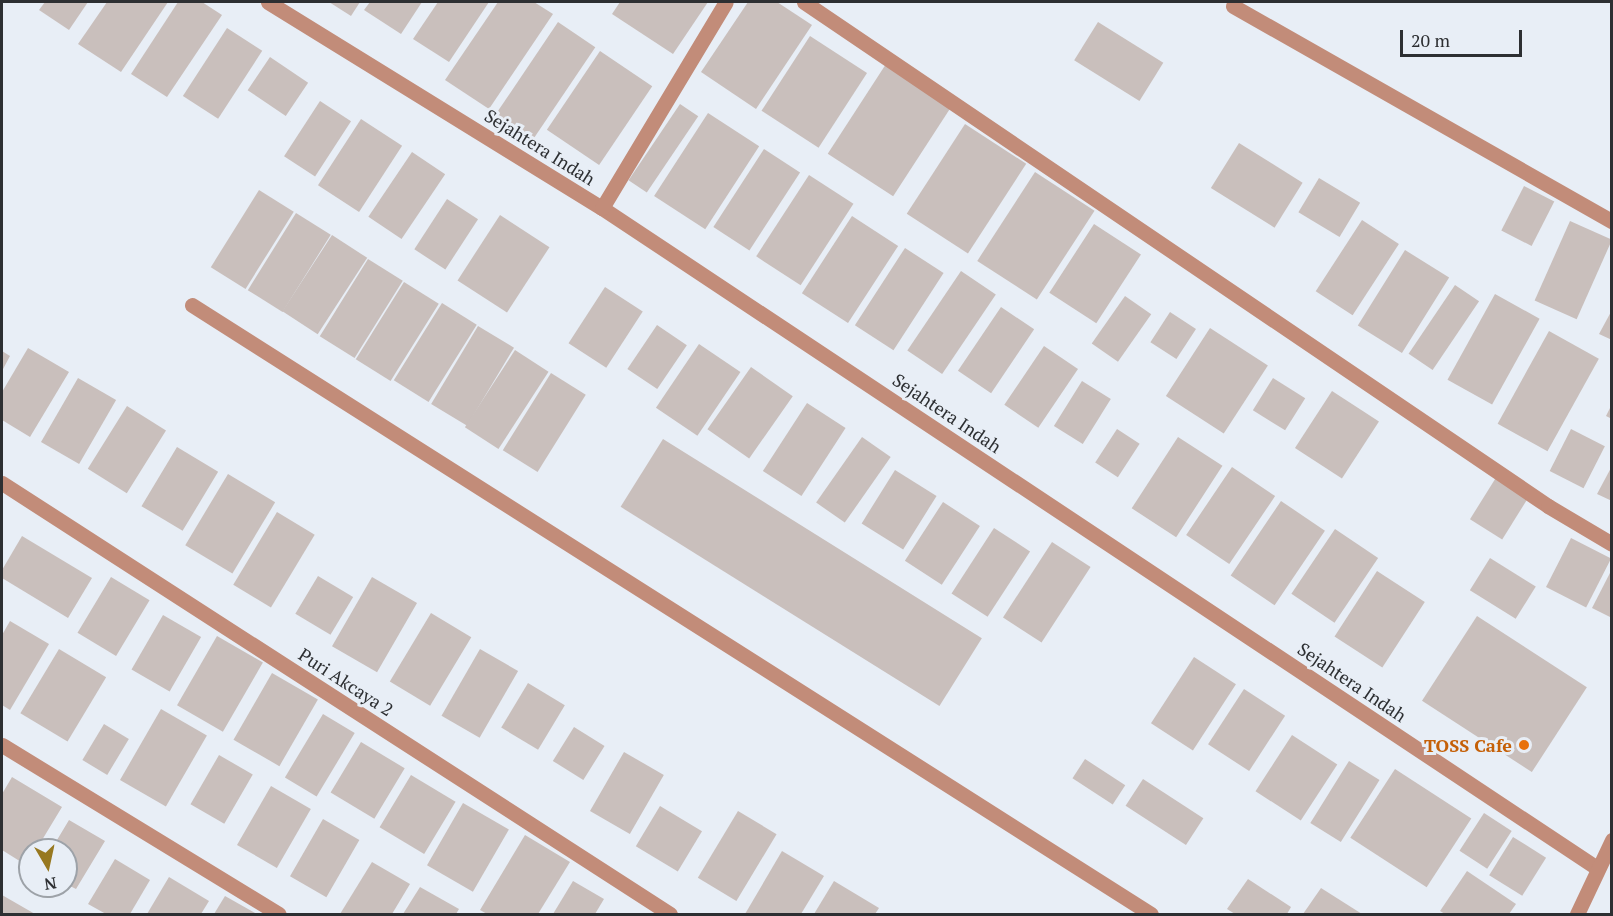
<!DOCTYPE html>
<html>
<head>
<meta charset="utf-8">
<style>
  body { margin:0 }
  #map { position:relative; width:1613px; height:916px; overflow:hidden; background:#e8eef6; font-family:"PT Serif",serif }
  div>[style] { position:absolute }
  .building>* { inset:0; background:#c9bfbc; transform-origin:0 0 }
  .minor>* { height:15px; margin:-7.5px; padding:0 7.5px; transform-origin:7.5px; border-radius:7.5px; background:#c28c79 }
  .tertiary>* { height:15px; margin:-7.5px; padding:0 7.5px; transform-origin:7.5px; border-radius:7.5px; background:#c28c79 }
  .dots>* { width:16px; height:16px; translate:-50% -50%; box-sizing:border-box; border:3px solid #e8eef6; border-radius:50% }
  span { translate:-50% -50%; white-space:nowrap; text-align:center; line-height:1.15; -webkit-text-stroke:6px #e8eef6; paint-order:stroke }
  .street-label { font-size:18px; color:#2d2f32 }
  .food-label { font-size:18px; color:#c56008; font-weight:700 }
  .right { translate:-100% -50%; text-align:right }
  .frame { position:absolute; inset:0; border:3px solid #2d2f32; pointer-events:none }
  .north { position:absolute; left:18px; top:838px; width:60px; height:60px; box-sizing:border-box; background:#e8eef6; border:2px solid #9da2a8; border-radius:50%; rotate:171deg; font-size:16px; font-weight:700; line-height:24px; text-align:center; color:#2d2f32 }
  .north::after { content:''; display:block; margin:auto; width:21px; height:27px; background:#977820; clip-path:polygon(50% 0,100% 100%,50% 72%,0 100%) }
  .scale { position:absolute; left:1400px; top:30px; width:122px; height:27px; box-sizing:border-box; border:3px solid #2d2f32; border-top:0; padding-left:8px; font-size:18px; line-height:21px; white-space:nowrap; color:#2d2f32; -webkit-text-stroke:4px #e8eef6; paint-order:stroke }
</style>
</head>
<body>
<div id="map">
  <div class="building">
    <i style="clip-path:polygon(45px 2px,88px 2px,69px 30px,39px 10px)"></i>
    <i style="clip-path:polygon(107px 2px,168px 2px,121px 72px,78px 44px)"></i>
    <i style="clip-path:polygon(178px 2px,202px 2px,222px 15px,167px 97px,131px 74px)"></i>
    <i style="clip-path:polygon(329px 2px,360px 2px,351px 16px)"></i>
    <i style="clip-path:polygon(370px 2px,422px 2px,401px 34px,364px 10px)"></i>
    <i style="clip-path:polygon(438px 2px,489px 2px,449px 62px,413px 39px)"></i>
    <i style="clip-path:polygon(498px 2px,534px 2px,553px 14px,489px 109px,445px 80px)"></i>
    <i style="clip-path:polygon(620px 2px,708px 2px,673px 54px,612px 14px)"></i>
    <i style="clip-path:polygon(748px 2px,777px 2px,812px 25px,756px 109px,701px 72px)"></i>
    <i style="left:558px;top:22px;width:45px;height:112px;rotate:34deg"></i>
    <i style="left:1098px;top:22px;width:77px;height:45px;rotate:32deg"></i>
    <i style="left:227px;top:28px;width:42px;height:81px;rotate:33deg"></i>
    <i style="left:810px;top:36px;width:68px;height:89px;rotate:33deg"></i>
    <i style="left:600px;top:51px;width:63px;height:95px;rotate:34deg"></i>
    <i style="left:270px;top:57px;width:46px;height:40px;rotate:34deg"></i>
    <i style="left:886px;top:64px;width:78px;height:107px;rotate:33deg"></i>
    <i style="left:320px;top:101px;width:37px;height:66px;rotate:33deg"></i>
    <i style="left:680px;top:104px;width:22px;height:92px;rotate:34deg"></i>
    <i style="left:708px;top:113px;width:61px;height:99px;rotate:33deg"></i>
    <i style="left:361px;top:119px;width:49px;height:79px;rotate:33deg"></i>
    <i style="left:965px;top:124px;width:73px;height:107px;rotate:33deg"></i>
    <i style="left:1239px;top:143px;width:75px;height:53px;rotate:32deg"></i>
    <i style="left:764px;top:149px;width:43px;height:93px;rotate:33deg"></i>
    <i style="left:412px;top:152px;width:40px;height:78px;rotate:34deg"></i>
    <i style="left:1035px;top:172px;width:71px;height:106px;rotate:33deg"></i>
    <i style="left:809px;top:175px;width:53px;height:97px;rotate:33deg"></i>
    <i style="left:1319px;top:178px;width:48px;height:40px;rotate:31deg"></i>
    <i style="left:1524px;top:186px;width:34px;height:50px;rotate:27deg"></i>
    <i style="left:259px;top:190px;width:41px;height:91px;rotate:32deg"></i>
    <i style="left:447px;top:199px;width:37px;height:60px;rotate:33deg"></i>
    <i style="left:296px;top:213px;width:41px;height:91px;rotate:32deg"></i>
    <i style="left:500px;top:215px;width:59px;height:78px;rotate:33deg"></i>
    <i style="left:852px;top:216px;width:55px;height:92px;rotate:33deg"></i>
    <i style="left:1362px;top:220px;width:44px;height:85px;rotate:33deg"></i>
    <i style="left:1570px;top:221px;width:46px;height:87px;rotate:24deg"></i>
    <i style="left:1094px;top:224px;width:56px;height:82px;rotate:33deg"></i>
    <i style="left:332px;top:235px;width:42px;height:91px;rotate:33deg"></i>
    <i style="left:905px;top:248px;width:46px;height:92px;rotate:33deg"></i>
    <i style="left:1405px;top:250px;width:52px;height:89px;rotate:32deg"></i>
    <i style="left:368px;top:259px;width:41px;height:91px;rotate:32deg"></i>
    <i style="left:961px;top:271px;width:42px;height:96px;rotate:34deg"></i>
    <i style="left:404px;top:282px;width:41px;height:91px;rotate:32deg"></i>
    <i style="left:1455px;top:285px;width:29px;height:83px;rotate:34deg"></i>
    <i style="left:605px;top:287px;width:45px;height:67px;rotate:33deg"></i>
    <i style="left:1495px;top:294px;width:51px;height:98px;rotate:29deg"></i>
    <i style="left:1125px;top:296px;width:32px;height:58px;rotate:35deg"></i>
    <i style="left:442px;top:303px;width:41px;height:91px;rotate:32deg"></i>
    <i style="left:1001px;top:307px;width:40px;height:77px;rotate:34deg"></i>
    <i style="clip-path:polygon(1612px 310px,1612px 340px,1599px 334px)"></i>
    <i style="left:1170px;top:312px;width:31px;height:36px;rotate:33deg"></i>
    <i style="left:657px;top:325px;width:36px;height:53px;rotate:34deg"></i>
    <i style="left:478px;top:326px;width:42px;height:91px;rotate:31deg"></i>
    <i style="left:1210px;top:328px;width:69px;height:81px;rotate:33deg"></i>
    <i style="left:1549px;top:331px;width:57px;height:106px;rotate:29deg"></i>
    <i style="left:699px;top:344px;width:50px;height:77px;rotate:34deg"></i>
    <i style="left:1044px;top:346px;width:41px;height:71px;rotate:34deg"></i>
    <i style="clip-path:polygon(28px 348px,69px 372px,30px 437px,2px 420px,2px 392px)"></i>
    <i style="left:515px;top:350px;width:40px;height:92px;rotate:33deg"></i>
    <i style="clip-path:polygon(2px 351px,10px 356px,2px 371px)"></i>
    <i style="left:751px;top:367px;width:51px;height:76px;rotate:35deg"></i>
    <i style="left:551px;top:373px;width:41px;height:91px;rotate:32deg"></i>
    <i style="left:78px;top:378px;width:44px;height:74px;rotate:30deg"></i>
    <i style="left:1273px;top:378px;width:38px;height:38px;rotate:32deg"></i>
    <i style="left:1082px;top:381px;width:34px;height:53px;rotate:32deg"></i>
    <i style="left:1332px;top:391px;width:56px;height:68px;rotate:33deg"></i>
    <i style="left:807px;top:403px;width:46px;height:81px;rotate:33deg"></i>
    <i style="clip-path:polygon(1612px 404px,1612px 419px,1606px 416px)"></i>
    <i style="left:127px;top:406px;width:46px;height:74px;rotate:32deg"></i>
    <i style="left:1117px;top:429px;width:27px;height:40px;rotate:33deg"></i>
    <i style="left:1571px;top:429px;width:38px;height:47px;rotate:27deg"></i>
    <i style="left:862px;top:437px;width:35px;height:80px;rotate:35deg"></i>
    <i style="left:1178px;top:437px;width:53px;height:85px;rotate:33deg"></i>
    <i style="left:663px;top:439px;width:376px;height:80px;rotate:32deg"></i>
    <i style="left:177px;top:447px;width:48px;height:69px;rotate:31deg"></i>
    <i style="clip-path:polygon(1612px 466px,1612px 501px,1597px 494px)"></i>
    <i style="left:1232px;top:467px;width:52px;height:82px;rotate:34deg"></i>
    <i style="left:895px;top:470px;width:49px;height:63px;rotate:32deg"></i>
    <i style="left:228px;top:474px;width:55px;height:83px;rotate:31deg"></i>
    <i style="left:1497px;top:476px;width:38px;height:51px;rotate:32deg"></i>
    <i style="left:1281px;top:501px;width:53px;height:90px;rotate:34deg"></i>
    <i style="left:943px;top:502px;width:44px;height:70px;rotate:33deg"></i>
    <i style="left:277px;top:512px;width:44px;height:85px;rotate:31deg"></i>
    <i style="left:994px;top:528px;width:43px;height:78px;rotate:33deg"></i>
    <i style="left:1335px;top:529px;width:52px;height:78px;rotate:34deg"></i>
    <i style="clip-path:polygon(22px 536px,92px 578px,68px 618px,2px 578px,2px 570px)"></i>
    <i style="left:1571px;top:538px;width:45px;height:55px;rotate:27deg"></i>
    <i style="left:1052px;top:542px;width:46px;height:90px;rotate:33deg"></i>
    <i style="left:1490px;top:558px;width:54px;height:38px;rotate:32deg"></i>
    <i style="clip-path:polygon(1612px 569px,1612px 618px,1592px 608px)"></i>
    <i style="left:1377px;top:571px;width:57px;height:78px;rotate:33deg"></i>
    <i style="left:318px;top:576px;width:41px;height:44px;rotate:31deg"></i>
    <i style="left:111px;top:577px;width:45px;height:65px;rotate:31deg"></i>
    <i style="left:372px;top:577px;width:52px;height:80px;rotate:30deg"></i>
    <i style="left:431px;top:613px;width:47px;height:80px;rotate:31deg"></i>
    <i style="left:163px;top:615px;width:44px;height:63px;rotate:30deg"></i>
    <i style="left:1477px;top:616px;width:131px;height:101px;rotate:33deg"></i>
    <i style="clip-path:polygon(10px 621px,49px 644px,10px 710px,2px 705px,2px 635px)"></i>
    <i style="left:217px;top:636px;width:53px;height:80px;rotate:30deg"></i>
    <i style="left:59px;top:649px;width:55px;height:75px;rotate:31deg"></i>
    <i style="left:480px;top:649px;width:44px;height:77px;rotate:30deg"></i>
    <i style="left:1194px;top:657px;width:50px;height:79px;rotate:33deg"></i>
    <i style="left:272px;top:673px;width:53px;height:77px;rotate:30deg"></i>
    <i style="left:528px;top:683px;width:43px;height:52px;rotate:31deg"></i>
    <i style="left:1244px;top:689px;width:49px;height:66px;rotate:33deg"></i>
    <i style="left:161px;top:709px;width:53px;height:82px;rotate:30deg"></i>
    <i style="left:323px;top:714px;width:37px;height:74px;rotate:31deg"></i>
    <i style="left:104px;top:724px;width:29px;height:42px;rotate:31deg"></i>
    <i style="left:574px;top:727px;width:36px;height:40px;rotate:32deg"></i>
    <i style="left:1292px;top:735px;width:54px;height:67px;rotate:33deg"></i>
    <i style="left:361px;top:742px;width:51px;height:59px;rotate:31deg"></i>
    <i style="left:624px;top:752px;width:46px;height:68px;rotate:30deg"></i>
    <i style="left:219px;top:755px;width:39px;height:57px;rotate:30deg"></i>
    <i style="left:1085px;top:759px;width:48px;height:23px;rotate:33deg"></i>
    <i style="left:1349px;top:761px;width:36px;height:73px;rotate:32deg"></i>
    <i style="left:1395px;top:769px;width:91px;height:82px;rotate:33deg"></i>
    <i style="left:411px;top:775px;width:52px;height:61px;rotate:31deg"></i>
    <i style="clip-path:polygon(12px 777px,62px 807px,36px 850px,30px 850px,30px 859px,26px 865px,2px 850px,2px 794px)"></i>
    <i style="left:1143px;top:779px;width:72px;height:32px;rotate:33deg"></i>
    <i style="left:271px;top:786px;width:46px;height:68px;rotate:30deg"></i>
    <i style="left:463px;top:803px;width:53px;height:72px;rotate:30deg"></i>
    <i style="left:660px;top:806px;width:49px;height:47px;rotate:31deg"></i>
    <i style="left:738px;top:811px;width:45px;height:78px;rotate:31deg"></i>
    <i style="left:1484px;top:813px;width:33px;height:45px;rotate:33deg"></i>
    <i style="left:323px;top:819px;width:42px;height:66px;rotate:30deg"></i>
    <i style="clip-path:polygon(69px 820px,105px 841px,76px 889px,66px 884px,66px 850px,51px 850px)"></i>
    <i style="clip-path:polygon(525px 835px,570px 862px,538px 914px,487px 914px,480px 910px)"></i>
    <i style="left:1513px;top:837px;width:39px;height:45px;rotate:32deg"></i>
    <i style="clip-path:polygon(782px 851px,824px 876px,801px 914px,745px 914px)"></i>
    <i style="clip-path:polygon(115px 859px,150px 880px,130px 914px,106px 914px,88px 904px)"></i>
    <i style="clip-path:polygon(372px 862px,410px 884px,392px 914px,340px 914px)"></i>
    <i style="clip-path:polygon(1467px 871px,1516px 904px,1509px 914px,1445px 914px,1440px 911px)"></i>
    <i style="clip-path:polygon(169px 877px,209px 901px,201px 914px,147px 914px)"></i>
    <i style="clip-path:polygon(1248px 879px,1291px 907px,1287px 914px,1235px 914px,1227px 909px)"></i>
    <i style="clip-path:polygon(573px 881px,604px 899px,595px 914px,553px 914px)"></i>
    <i style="clip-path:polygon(834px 881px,879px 908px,875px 914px,814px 914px)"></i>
    <i style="clip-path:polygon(420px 887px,459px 909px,456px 914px,403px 914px)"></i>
    <i style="clip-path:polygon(1321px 888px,1362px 914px,1303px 914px)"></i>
    <i style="clip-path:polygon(2px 895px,35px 914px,2px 914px)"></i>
    <i style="clip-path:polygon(225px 896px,257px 914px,214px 914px)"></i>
  </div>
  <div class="minor">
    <i style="left:268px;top:2px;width:392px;rotate:31.7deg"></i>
    <i style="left:602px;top:208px;width:1194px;rotate:33.56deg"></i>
    <i style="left:804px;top:2px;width:899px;rotate:34.11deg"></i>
    <i style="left:1548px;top:506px;width:74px;rotate:30.7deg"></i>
    <i style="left:1233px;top:6px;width:436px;rotate:29.6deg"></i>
    <i style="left:602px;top:208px;width:240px;rotate:-59deg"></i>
    <i style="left:192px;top:305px;width:1136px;rotate:32.42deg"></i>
    <i style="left:2px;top:483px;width:795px;rotate:32.83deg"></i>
    <i style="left:2px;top:745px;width:324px;rotate:31.4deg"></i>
  </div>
  <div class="tertiary">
    <i style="left:1577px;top:914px;width:82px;rotate:-64.7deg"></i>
  </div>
  <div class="dots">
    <i style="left:1524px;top:745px;background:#e8710a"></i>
  </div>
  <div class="street-label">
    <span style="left:540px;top:147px;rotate:32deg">Sejahtera Indah</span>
    <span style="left:947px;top:413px;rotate:34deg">Sejahtera Indah</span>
    <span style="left:346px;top:682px;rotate:33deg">Puri Akcaya 2</span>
    <span style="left:1352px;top:682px;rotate:34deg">Sejahtera Indah</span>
  </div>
  <div class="food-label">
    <span class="right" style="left:1512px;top:745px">TOSS Cafe</span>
  </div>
  <div class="frame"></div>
  <div class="north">N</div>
  <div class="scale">20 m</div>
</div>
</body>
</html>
